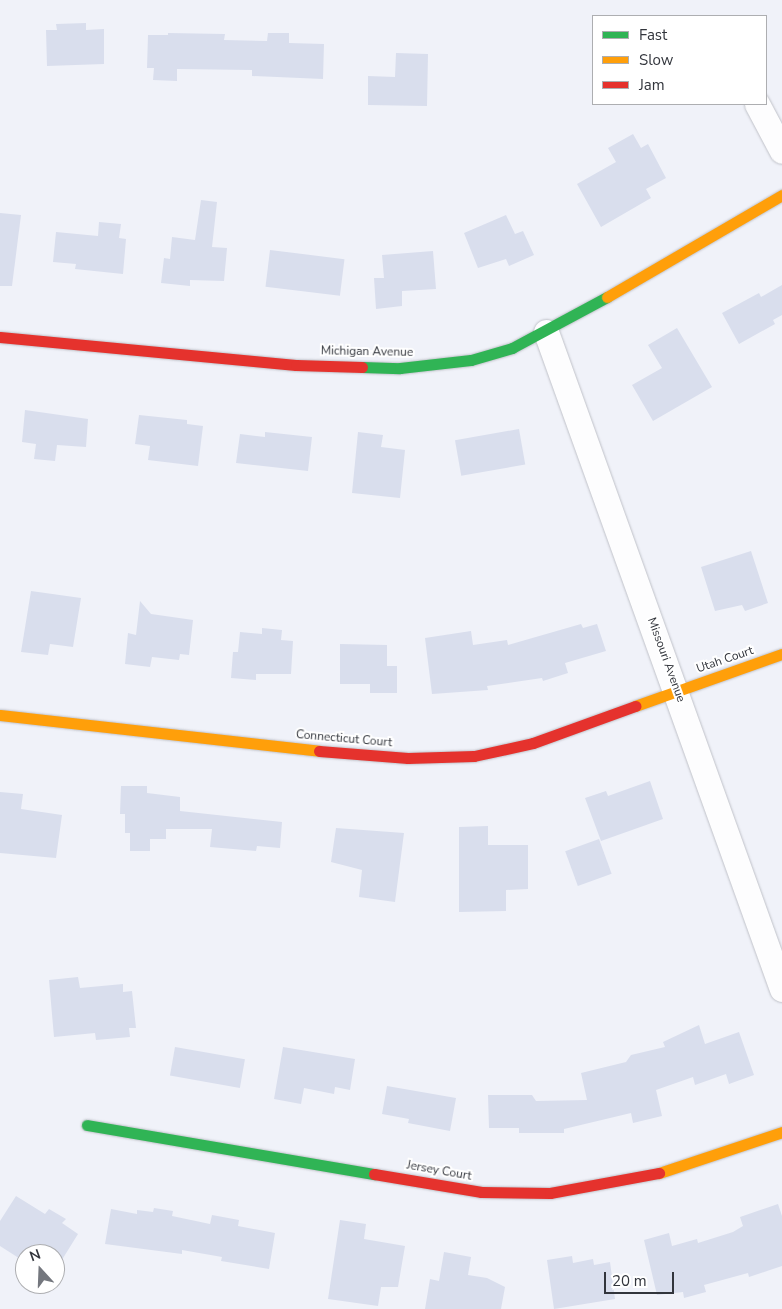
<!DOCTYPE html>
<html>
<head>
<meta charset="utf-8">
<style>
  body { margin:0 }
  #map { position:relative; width:782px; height:1309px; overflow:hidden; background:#f0f2f9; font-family:"Nunito Sans",sans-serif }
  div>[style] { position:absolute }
  .building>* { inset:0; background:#d9deed; transform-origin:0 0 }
  .roads { filter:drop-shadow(0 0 1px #c0c2c9) drop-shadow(0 0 1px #c0c2c9) }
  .street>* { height:25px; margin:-12.5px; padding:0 12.5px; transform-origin:12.5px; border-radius:12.5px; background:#fdfdfe }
  .fast>* { height:11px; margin:-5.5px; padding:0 5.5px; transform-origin:5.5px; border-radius:5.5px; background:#30b455 }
  .slow>* { height:11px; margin:-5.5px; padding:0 5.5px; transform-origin:5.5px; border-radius:5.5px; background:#ff9f0a }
  .jam>* { height:11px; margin:-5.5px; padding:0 5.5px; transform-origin:5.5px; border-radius:5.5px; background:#e5322d }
  span { translate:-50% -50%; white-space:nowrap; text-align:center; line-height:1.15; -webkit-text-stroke:4px #fff; paint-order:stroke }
  .street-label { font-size:12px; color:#32353c }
  .legend { position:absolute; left:592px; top:15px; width:175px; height:90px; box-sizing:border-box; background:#fff; border:1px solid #adaeb1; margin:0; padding:6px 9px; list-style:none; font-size:15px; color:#32353c }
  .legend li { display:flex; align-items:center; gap:10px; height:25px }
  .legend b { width:25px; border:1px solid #adaeb1 }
  .north { position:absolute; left:15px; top:1244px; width:50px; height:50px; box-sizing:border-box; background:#fff; border:1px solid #adaeb1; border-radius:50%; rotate:340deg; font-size:14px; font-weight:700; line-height:20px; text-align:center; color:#32353c }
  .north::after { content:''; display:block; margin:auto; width:18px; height:22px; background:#74777e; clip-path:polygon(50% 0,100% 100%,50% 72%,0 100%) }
  .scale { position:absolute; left:604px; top:1272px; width:70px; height:22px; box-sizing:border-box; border:2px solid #32353c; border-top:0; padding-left:6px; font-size:15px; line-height:18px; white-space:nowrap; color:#32353c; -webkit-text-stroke:4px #fff; paint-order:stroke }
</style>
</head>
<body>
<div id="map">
  <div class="building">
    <i style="clip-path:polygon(86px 23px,86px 30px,104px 29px,104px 64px,47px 66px,46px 30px,57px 30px,56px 24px)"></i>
    <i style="clip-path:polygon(168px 33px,225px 34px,224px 40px,267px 41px,268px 33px,289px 33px,289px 43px,324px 44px,323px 79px,252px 76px,252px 70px,177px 69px,177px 81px,153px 80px,154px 68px,147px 68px,148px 35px,168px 35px)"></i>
    <i style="clip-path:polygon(396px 53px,428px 54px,427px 106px,368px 105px,368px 76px,395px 77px)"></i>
    <i style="clip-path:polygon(633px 134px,641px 148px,648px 144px,666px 178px,646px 189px,651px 198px,601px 227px,577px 184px,616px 162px,608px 148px)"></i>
    <i style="clip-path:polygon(201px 200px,217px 202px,212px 247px,227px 248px,224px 281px,190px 280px,190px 286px,161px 283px,164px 258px,170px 259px,172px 237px,195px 240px)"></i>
    <i style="clip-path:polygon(0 213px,21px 215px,12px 286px,0 286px)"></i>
    <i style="clip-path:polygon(506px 215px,515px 234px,523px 231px,534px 255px,509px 266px,506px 259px,478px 268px,464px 233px)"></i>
    <i style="clip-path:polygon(99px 222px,121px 224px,119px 238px,126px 239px,123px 274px,75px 269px,76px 264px,53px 262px,56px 232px,98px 236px)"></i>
    <i style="left:270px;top:250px;width:75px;height:37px;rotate:7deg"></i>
    <i style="clip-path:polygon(433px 251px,436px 289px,402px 291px,402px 306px,376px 309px,374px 278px,384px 278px,382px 255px)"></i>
    <i style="clip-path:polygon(782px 285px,782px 315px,773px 320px,775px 324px,739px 344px,722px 313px,759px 293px,761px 297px)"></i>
    <i style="clip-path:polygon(677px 328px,712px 387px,653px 421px,632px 385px,662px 368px,648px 345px)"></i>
    <i style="clip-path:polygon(25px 410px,88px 419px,86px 447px,57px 445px,55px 461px,34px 459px,36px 444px,22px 442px)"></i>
    <i style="clip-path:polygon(139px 415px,187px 420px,187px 424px,203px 426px,198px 466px,148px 460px,150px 446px,135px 444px)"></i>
    <i style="left:519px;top:429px;width:36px;height:65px;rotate:80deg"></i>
    <i style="clip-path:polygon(265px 432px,312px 437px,308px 471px,236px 463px,240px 434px,265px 437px)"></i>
    <i style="clip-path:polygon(358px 432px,383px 435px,381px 447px,405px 450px,400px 498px,352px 493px)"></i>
    <i style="clip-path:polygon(751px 551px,768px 603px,745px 611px,742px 605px,715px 611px,701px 567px)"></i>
    <i style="clip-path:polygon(31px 591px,81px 598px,73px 647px,50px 644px,48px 655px,21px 652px)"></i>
    <i style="clip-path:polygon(140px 601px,151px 614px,193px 620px,189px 655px,180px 654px,179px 660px,152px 657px,150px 667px,125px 664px,128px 633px,136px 635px)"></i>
    <i style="clip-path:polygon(581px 624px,583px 628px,597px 624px,606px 651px,565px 663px,568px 673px,543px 681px,542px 678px,487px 686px,488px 690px,432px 694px,425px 638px,471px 631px,473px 645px,507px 640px,508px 645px)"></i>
    <i style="clip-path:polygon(262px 628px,282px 630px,281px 640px,293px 641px,291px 674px,256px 674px,256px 680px,231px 678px,233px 652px,238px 652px,240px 632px,262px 634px)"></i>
    <i style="clip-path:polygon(340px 644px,387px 645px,387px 666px,397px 666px,397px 693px,370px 693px,370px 684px,340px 684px)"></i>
    <i style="clip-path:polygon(650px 781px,663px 819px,601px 841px,585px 798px,606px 791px,608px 796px)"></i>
    <i style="clip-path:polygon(121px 786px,147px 786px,147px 793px,180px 797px,180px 811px,282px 822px,280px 848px,257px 846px,256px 851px,210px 847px,212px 829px,166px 829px,166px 839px,150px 839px,150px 851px,130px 851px,130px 833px,125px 833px,125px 814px,120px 814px)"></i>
    <i style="clip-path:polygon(0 792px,23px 794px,21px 809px,62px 815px,56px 858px,0 853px)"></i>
    <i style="clip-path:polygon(488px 826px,488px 845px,528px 845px,528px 889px,506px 890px,506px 911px,459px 912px,459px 827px)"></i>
    <i style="clip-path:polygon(336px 828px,404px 833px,395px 902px,359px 897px,362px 870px,331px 862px)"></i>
    <i style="left:599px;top:839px;width:37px;height:36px;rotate:70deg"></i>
    <i style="clip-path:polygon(78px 977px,80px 988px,123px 984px,123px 992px,132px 991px,136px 1028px,129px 1028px,130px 1037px,96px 1040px,95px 1033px,54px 1037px,49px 980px)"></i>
    <i style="clip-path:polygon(699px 1025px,705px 1044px,739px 1032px,754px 1075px,729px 1084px,726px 1074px,695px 1085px,693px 1077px,656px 1090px,662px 1116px,633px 1123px,631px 1113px,564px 1129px,564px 1133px,519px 1133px,519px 1128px,489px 1128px,488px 1095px,532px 1095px,536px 1101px,587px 1100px,581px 1073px,626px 1062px,631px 1055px,665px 1047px,663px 1042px)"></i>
    <i style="left:175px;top:1047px;width:71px;height:29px;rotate:10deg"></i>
    <i style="clip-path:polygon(283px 1047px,355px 1059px,350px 1090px,335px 1087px,334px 1094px,304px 1088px,301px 1104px,274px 1099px)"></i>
    <i style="clip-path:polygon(387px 1086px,456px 1098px,450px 1131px,408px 1123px,409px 1119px,382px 1114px)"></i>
    <i style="clip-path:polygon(16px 1196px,45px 1214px,49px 1209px,66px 1219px,62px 1223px,78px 1234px,55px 1271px,55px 1254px,25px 1254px,25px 1262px,0 1246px,0 1221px)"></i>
    <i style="clip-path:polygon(778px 1204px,782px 1216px,782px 1266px,749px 1277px,748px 1273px,704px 1285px,706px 1292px,684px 1298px,683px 1292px,657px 1295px,644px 1240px,669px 1233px,672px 1246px,697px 1239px,698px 1243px,733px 1232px,743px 1226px,740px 1217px)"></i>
    <i style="clip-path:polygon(154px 1208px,173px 1211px,172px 1216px,210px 1224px,212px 1215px,239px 1220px,238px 1226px,275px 1233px,269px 1269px,221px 1261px,222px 1257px,182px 1250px,182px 1254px,105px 1244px,111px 1209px,137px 1214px,137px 1210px,153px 1212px)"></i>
    <i style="clip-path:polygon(340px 1220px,366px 1224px,364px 1239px,405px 1246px,398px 1287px,381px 1287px,378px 1306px,328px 1299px)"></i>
    <i style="clip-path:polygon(444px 1252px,471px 1257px,468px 1275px,487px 1278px,505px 1287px,501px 1309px,425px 1309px,430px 1279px,439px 1281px)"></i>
    <i style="clip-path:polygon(572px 1256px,573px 1263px,593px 1259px,594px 1265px,610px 1262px,615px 1299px,554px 1309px,547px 1260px)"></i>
  </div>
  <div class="roads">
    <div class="street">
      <i style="left:757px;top:104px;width:53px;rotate:62deg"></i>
      <i style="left:546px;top:332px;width:698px;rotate:70.24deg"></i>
    </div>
    <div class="fast">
      <i style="left:362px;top:367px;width:38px;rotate:2deg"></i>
      <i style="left:400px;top:368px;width:71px;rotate:-6.4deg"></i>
      <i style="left:471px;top:360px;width:43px;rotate:-16.3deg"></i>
      <i style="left:512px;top:348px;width:108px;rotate:-28.2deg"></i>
      <i style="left:87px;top:1125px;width:291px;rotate:9.7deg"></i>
    </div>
    <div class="slow">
      <i style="left:607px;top:297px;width:203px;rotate:-30.2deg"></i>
      <i style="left:635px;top:706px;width:156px;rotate:-19.5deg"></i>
      <i style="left:0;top:715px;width:321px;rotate:6.4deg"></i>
      <i style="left:659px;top:1173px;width:130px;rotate:-18.4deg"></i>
    </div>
    <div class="jam">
      <i style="left:0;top:337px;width:297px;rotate:5.4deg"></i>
      <i style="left:296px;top:365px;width:66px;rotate:1.7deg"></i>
      <i style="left:319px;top:751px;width:89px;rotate:4.5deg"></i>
      <i style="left:408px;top:758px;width:66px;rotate:-1.7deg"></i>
      <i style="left:474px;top:756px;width:60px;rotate:-12.4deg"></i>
      <i style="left:533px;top:743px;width:109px;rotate:-19.9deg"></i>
      <i style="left:374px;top:1174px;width:109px;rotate:9.5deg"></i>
      <i style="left:481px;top:1192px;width:69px;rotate:0.8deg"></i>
      <i style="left:550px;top:1193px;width:111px;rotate:-10.4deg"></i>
    </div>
  </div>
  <div class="street-label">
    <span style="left:367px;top:352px;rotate:1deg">Michigan Avenue</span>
    <span style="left:666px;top:660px;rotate:70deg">Missouri Avenue</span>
    <span style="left:725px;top:660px;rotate:-19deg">Utah Court</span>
    <span style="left:344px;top:739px;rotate:5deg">Connecticut Court</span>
    <span style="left:439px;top:1171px;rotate:10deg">Jersey Court</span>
  </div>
  <ul class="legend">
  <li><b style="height:6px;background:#30b455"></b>Fast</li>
  <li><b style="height:6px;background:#ff9f0a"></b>Slow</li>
  <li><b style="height:6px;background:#e5322d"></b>Jam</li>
  </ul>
  <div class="north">N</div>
  <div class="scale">20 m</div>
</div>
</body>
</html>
